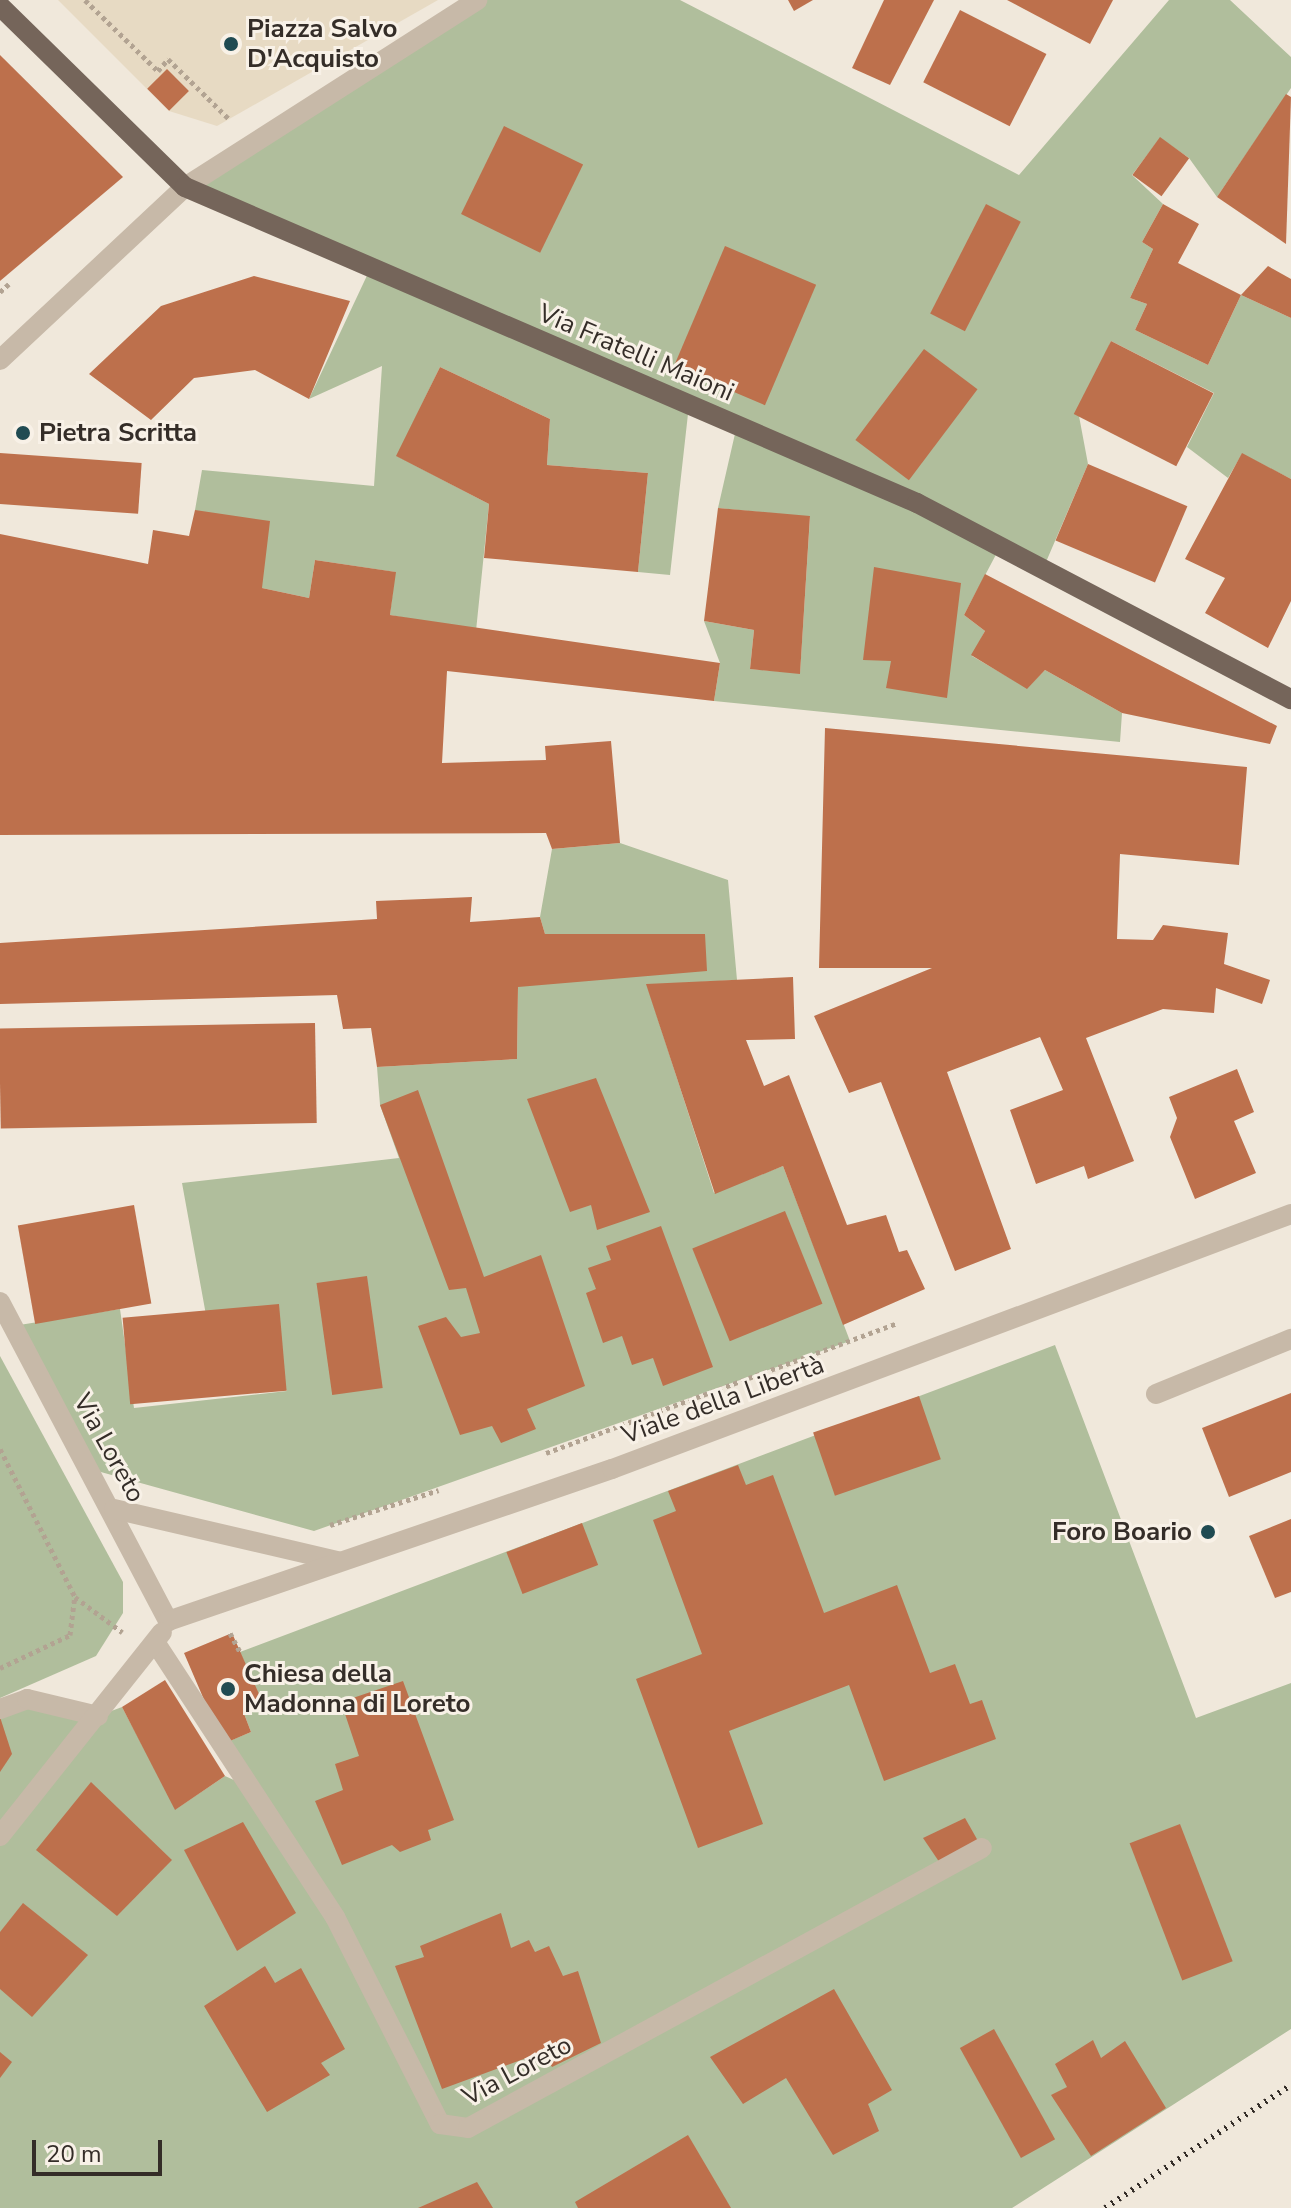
<!DOCTYPE html>
<html>
<head>
<meta charset="utf-8">
<style>
  body { margin:0 }
  #map { position:relative; width:1291px; height:2208px; overflow:hidden; background:#f0e8db; font-family:"Nunito Sans",sans-serif }
  div>[style] { position:absolute }
  .green>* { inset:0; background:#b0be9c }
  .plaza>* { inset:0; background:#e7dac3 }
  .building>* { inset:0; background:#bd704c; transform-origin:0 0 }
  .path>* { height:5px; margin-top:-2.5px; transform-origin:0; background:repeating-linear-gradient(90deg,#b2a392 0 4px,transparent 0 8px) }
  .minor>* { height:20px; margin:-10px; padding:0 10px; transform-origin:10px; border-radius:10px; background:#c7b9a8 }
  .major>* { height:20px; margin:-10px; padding:0 10px; transform-origin:10px; border-radius:10px; background:#75655a }
  .rail>* { height:6px; margin-top:-3px; transform-origin:0; background:repeating-linear-gradient(90deg,#342d28 0 2px,transparent 0 8px) }
  .dots>* { width:22px; height:22px; translate:-50% -50%; box-sizing:border-box; border:4px solid #f8f1e7; border-radius:50% }
  span { translate:-50% -50%; white-space:nowrap; text-align:center; line-height:1.15; -webkit-text-stroke:6px #f8f1e7; paint-order:stroke }
  .poi-label { font-size:26px; color:#342d28; font-weight:700 }
  .left { translate:0 -50%; text-align:left }
  .right { translate:-100% -50%; text-align:right }
  .street-label { font-size:26px; color:#342d28 }
  .scale { position:absolute; left:32px; top:2140px; width:130px; height:36px; box-sizing:border-box; border:4px solid #342d28; border-top:0; padding-left:10px; font-size:24px; line-height:28px; white-space:nowrap; color:#342d28; -webkit-text-stroke:6px #f8f1e7; paint-order:stroke }
</style>
</head>
<body>
<div id="map">
  <div class="green">
    <i style="clip-path:polygon(477px 0,680px 0,1019px 175px,1169px 0,1230px 0,1291px 57px,1291px 88px,1217px 197px,1189px 158px,1160px 138px,1132px 175px,1163px 204px,1142px 242px,1153px 249px,1130px 298px,1147px 304px,1135px 330px,1208px 365px,1241px 295px,1291px 318px,1291px 479px,1242px 454px,1228px 478px,1187px 447px,1214px 393px,1111px 341px,1079px 416px,1088px 464px,1043px 569px,1000px 547px,964px 615px,985px 631px,972px 656px,1027px 688px,1045px 670px,1122px 713px,1120px 742px,714px 701px,720px 663px,704px 621px,754px 630px,750px 669px,800px 673px,810px 517px,718px 508px,737px 425px,689px 405px,670px 575px,638px 572px,648px 473px,547px 465px,550px 419px,440px 367px,397px 456px,489px 504px,476px 631px,390px 615px,395px 572px,315px 560px,309px 598px,262px 588px,195px 510px,202px 470px,374px 486px,382px 366px,309px 399px,371px 267px,185px 187px)"></i>
    <i style="clip-path:polygon(620px 843px,728px 880px,737px 980px,647px 985px,714px 1193px,783px 1166px,850px 1341px,314px 1531px,90px 1469px,13px 1326px,120px 1309px,134px 1408px,287px 1391px,206px 1315px,182px 1183px,399px 1158px,380px 1105px,377px 1067px,517px 1059px,518px 987px,545px 934px,540px 917px,552px 849px)"></i>
    <i style="clip-path:polygon(1055px 1345px,1196px 1718px,1291px 1683px,1291px 2029px,1012px 2208px,0 2208px,0 1709px,27px 1699px,98px 1716px,122px 1707px,176px 1809px,225px 1776px,245px 1785px,220px 1745px,251px 1732px,243px 1711px,262px 1703px,240px 1652px)"></i>
    <i style="clip-path:polygon(0 1356px,123px 1582px,123px 1613px,96px 1656px,0 1698px)"></i>
  </div>
  <div class="plaza">
    <i style="clip-path:polygon(58px 0,438px 0,217px 126px,169px 111px)"></i>
  </div>
  <div class="building">
    <i style="clip-path:polygon(788px 0,813px 0,794px 11px)"></i>
    <i style="clip-path:polygon(884px 0,934px 0,890px 85px,852px 68px)"></i>
    <i style="clip-path:polygon(1007px 0,1113px 0,1090px 44px)"></i>
    <i style="left:960px;top:10px;width:97px;height:81px;rotate:27deg"></i>
    <i style="clip-path:polygon(0 55px,123px 177px,0 281px)"></i>
    <i style="left:167px;top:69px;width:31px;height:28px;rotate:45deg"></i>
    <i style="clip-path:polygon(1286px 94px,1291px 97px,1286px 244px,1217px 197px)"></i>
    <i style="left:504px;top:126px;width:88px;height:98px;rotate:26deg"></i>
    <i style="left:1160px;top:137px;width:36px;height:47px;rotate:36deg"></i>
    <i style="left:986px;top:204px;width:39px;height:123px;rotate:27deg"></i>
    <i style="clip-path:polygon(1163px 204px,1199px 224px,1178px 263px,1241px 295px,1208px 365px,1135px 330px,1147px 304px,1130px 298px,1153px 249px,1142px 242px)"></i>
    <i style="left:725px;top:246px;width:99px;height:131px;rotate:23deg"></i>
    <i style="clip-path:polygon(1268px 266px,1291px 279px,1291px 318px,1241px 295px)"></i>
    <i style="clip-path:polygon(254px 276px,350px 301px,309px 399px,255px 370px,194px 378px,151px 420px,89px 374px,161px 306px)"></i>
    <i style="left:1111px;top:341px;width:115px;height:82px;rotate:27deg"></i>
    <i style="left:924px;top:349px;width:67px;height:114px;rotate:37deg"></i>
    <i style="clip-path:polygon(440px 367px,550px 419px,547px 465px,648px 473px,638px 572px,484px 558px,489px 504px,396px 456px)"></i>
    <i style="left:0;top:453px;width:142px;height:51px;rotate:4deg"></i>
    <i style="clip-path:polygon(1242px 453px,1291px 479px,1291px 601px,1268px 648px,1205px 613px,1225px 578px,1185px 559px)"></i>
    <i style="left:1088px;top:464px;width:108px;height:83px;rotate:23deg"></i>
    <i style="clip-path:polygon(718px 508px,810px 516px,800px 674px,750px 669px,754px 630px,704px 621px)"></i>
    <i style="clip-path:polygon(195px 510px,270px 521px,262px 588px,309px 598px,315px 560px,396px 572px,390px 615px,720px 663px,714px 701px,447px 671px,442px 763px,546px 760px,545px 746px,611px 741px,620px 843px,552px 849px,546px 833px,0 835px,0 534px,148px 564px,153px 530px,189px 536px)"></i>
    <i style="clip-path:polygon(874px 567px,961px 583px,947px 698px,886px 688px,891px 661px,863px 660px)"></i>
    <i style="clip-path:polygon(985px 574px,1277px 726px,1270px 744px,1122px 713px,1045px 670px,1027px 689px,971px 655px,985px 631px,964px 615px)"></i>
    <i style="clip-path:polygon(825px 728px,1247px 767px,1239px 865px,1120px 854px,1117px 939px,1153px 940px,1163px 925px,1228px 933px,1224px 964px,1270px 980px,1262px 1004px,1216px 988px,1214px 1013px,1163px 1009px,1086px 1038px,1134px 1161px,1088px 1179px,1084px 1166px,1036px 1184px,1010px 1110px,1063px 1090px,1040px 1037px,947px 1072px,1011px 1249px,955px 1271px,881px 1082px,849px 1093px,814px 1016px,932px 968px,819px 968px)"></i>
    <i style="clip-path:polygon(472px 897px,470px 922px,540px 917px,545px 934px,705px 934px,707px 971px,518px 987px,517px 1059px,377px 1067px,371px 1028px,343px 1029px,337px 995px,0 1004px,0 943px,377px 919px,376px 901px)"></i>
    <i style="clip-path:polygon(793px 977px,795px 1039px,746px 1040px,764px 1086px,789px 1075px,847px 1225px,886px 1215px,899px 1252px,907px 1250px,925px 1289px,843px 1325px,783px 1166px,715px 1194px,646px 984px)"></i>
    <i style="left:315px;top:1023px;width:100px;height:316px;rotate:89deg"></i>
    <i style="clip-path:polygon(1237px 1069px,1254px 1112px,1234px 1121px,1256px 1173px,1195px 1199px,1170px 1137px,1177px 1118px,1169px 1097px)"></i>
    <i style="clip-path:polygon(596px 1078px,650px 1212px,597px 1230px,591px 1205px,570px 1212px,527px 1099px)"></i>
    <i style="clip-path:polygon(418px 1090px,484px 1277px,541px 1255px,585px 1386px,527px 1409px,536px 1429px,501px 1443px,492px 1426px,460px 1435px,418px 1326px,446px 1317px,461px 1337px,480px 1333px,466px 1288px,449px 1290px,380px 1105px)"></i>
    <i style="left:134px;top:1205px;width:100px;height:118px;rotate:80deg"></i>
    <i style="left:785px;top:1211px;width:100px;height:100px;rotate:68deg"></i>
    <i style="clip-path:polygon(661px 1226px,713px 1367px,663px 1386px,653px 1358px,632px 1365px,622px 1336px,603px 1343px,586px 1293px,596px 1289px,588px 1268px,611px 1260px,606px 1246px)"></i>
    <i style="left:367px;top:1276px;width:113px;height:51px;rotate:82deg"></i>
    <i style="left:279px;top:1304px;width:87px;height:157px;rotate:85deg"></i>
    <i style="clip-path:polygon(1291px 1393px,1291px 1472px,1229px 1497px,1202px 1428px)"></i>
    <i style="left:919px;top:1396px;width:67px;height:112px;rotate:71deg"></i>
    <i style="clip-path:polygon(738px 1465px,746px 1485px,773px 1475px,824px 1613px,897px 1585px,930px 1673px,955px 1664px,970px 1704px,982px 1700px,996px 1739px,884px 1781px,849px 1685px,729px 1731px,763px 1824px,698px 1848px,636px 1679px,702px 1654px,653px 1520px,676px 1511px,668px 1491px)"></i>
    <i style="clip-path:polygon(1291px 1519px,1291px 1592px,1275px 1598px,1249px 1536px)"></i>
    <i style="left:582px;top:1523px;width:45px;height:81px;rotate:69deg"></i>
    <i style="clip-path:polygon(232px 1633px,263px 1703px,243px 1711px,251px 1732px,223px 1744px,184px 1653px)"></i>
    <i style="clip-path:polygon(165px 1680px,225px 1776px,175px 1810px,122px 1707px)"></i>
    <i style="clip-path:polygon(403px 1681px,454px 1820px,428px 1830px,431px 1840px,400px 1852px,392px 1845px,342px 1865px,315px 1801px,343px 1790px,335px 1764px,359px 1756px,341px 1702px)"></i>
    <i style="clip-path:polygon(0 1717px,12px 1754px,0 1772px)"></i>
    <i style="clip-path:polygon(91px 1782px,172px 1860px,117px 1916px,36px 1850px)"></i>
    <i style="clip-path:polygon(965px 1818px,982px 1848px,944px 1869px,923px 1838px)"></i>
    <i style="clip-path:polygon(243px 1822px,296px 1913px,237px 1951px,184px 1850px)"></i>
    <i style="left:1180px;top:1824px;width:147px;height:54px;rotate:69deg"></i>
    <i style="clip-path:polygon(23px 1903px,88px 1955px,32px 2017px,0 1989px,0 1932px)"></i>
    <i style="clip-path:polygon(501px 1913px,511px 1948px,529px 1940px,535px 1952px,549px 1946px,563px 1976px,578px 1971px,601px 2043px,552px 2067px,543px 2052px,442px 2089px,395px 1966px,424px 1957px,420px 1946px)"></i>
    <i style="clip-path:polygon(265px 1966px,275px 1983px,301px 1968px,345px 2049px,321px 2063px,330px 2075px,267px 2112px,204px 2006px)"></i>
    <i style="clip-path:polygon(834px 1989px,892px 2090px,868px 2104px,879px 2131px,833px 2155px,786px 2078px,743px 2104px,710px 2057px)"></i>
    <i style="left:994px;top:2029px;width:126px;height:39px;rotate:61deg"></i>
    <i style="clip-path:polygon(1093px 2040px,1101px 2058px,1125px 2041px,1166px 2108px,1091px 2156px,1051px 2095px,1067px 2087px,1055px 2064px)"></i>
    <i style="clip-path:polygon(0 2052px,12px 2062px,0 2078px)"></i>
    <i style="clip-path:polygon(688px 2135px,731px 2208px,578px 2208px,575px 2202px)"></i>
    <i style="clip-path:polygon(477px 2182px,493px 2208px,418px 2208px)"></i>
  </div>
  <div class="path">
    <i style="left:85px;top:0;width:102px;rotate:44.2deg"></i>
    <i style="left:158px;top:71px;width:16px;rotate:-50deg"></i>
    <i style="left:168px;top:59px;width:86px;rotate:44.5deg"></i>
    <i style="left:0;top:292px;width:12px;rotate:-42deg"></i>
    <i style="left:0;top:1449px;width:166px;rotate:63.1deg"></i>
    <i style="left:546px;top:1453px;width:374px;rotate:-20.3deg"></i>
    <i style="left:330px;top:1525px;width:114px;rotate:-17.8deg"></i>
    <i style="left:230px;top:1633px;width:21px;rotate:62deg"></i>
    <i style="left:0;top:1668px;width:77px;rotate:-25.2deg"></i>
    <i style="left:70px;top:1635px;width:38px;rotate:-83deg"></i>
    <i style="left:75px;top:1597px;width:59px;rotate:36.7deg"></i>
  </div>
  <div class="minor">
    <i style="left:0;top:360px;width:253px;rotate:-43.1deg"></i>
    <i style="left:185px;top:187px;width:347px;rotate:-32.6deg"></i>
    <i style="left:0;top:1302px;width:361px;rotate:62.2deg"></i>
    <i style="left:1156px;top:1394px;width:146px;rotate:-22.2deg"></i>
    <i style="left:114px;top:1509px;width:230px;rotate:13.1deg"></i>
    <i style="left:168px;top:1621px;width:469px;rotate:-18.9deg"></i>
    <i style="left:612px;top:1469px;width:725px;rotate:-20.58deg"></i>
    <i style="left:155px;top:1642px;width:329px;rotate:56.8deg"></i>
    <i style="left:335px;top:1917px;width:232px;rotate:63.1deg"></i>
    <i style="left:440px;top:2124px;width:28px;rotate:8deg"></i>
    <i style="left:468px;top:2128px;width:585px;rotate:-28.58deg"></i>
    <i style="left:0;top:1709px;width:29px;rotate:-20deg"></i>
    <i style="left:27px;top:1699px;width:73px;rotate:13.5deg"></i>
    <i style="left:0;top:1836px;width:260px;rotate:-51.5deg"></i>
  </div>
  <div class="major">
    <i style="left:0;top:6px;width:259px;rotate:44.4deg"></i>
    <i style="left:185px;top:187px;width:797px;rotate:23.35deg"></i>
    <i style="left:917px;top:503px;width:422px;rotate:27.7deg"></i>
  </div>
  <div class="rail">
    <i style="left:1105px;top:2208px;width:223px;rotate:-33.5deg"></i>
  </div>
  <div class="dots">
    <i style="left:231px;top:44px;background:#204b52"></i>
    <i style="left:23px;top:433px;background:#204b52"></i>
    <i style="left:1208px;top:1532px;background:#204b52"></i>
    <i style="left:228px;top:1689px;background:#204b52"></i>
  </div>
  <div class="poi-label">
    <span class="left" style="left:247px;top:44px">Piazza Salvo<br>D'Acquisto</span>
    <span class="left" style="left:39px;top:433px">Pietra Scritta</span>
    <span class="right" style="left:1192px;top:1532px">Foro Boario</span>
    <span class="left" style="left:244px;top:1689px">Chiesa della<br>Madonna di Loreto</span>
  </div>
  <div class="street-label">
    <span style="left:636px;top:353px;rotate:23deg">Via Fratelli Maioni</span>
    <span style="left:723px;top:1400px;rotate:-20deg">Viale della Libertà</span>
    <span style="left:109px;top:1448px;rotate:61deg">Via Loreto</span>
    <span style="left:517px;top:2071px;rotate:-28deg">Via Loreto</span>
  </div>
  <div class="scale">20 m</div>
</div>
</body>
</html>
